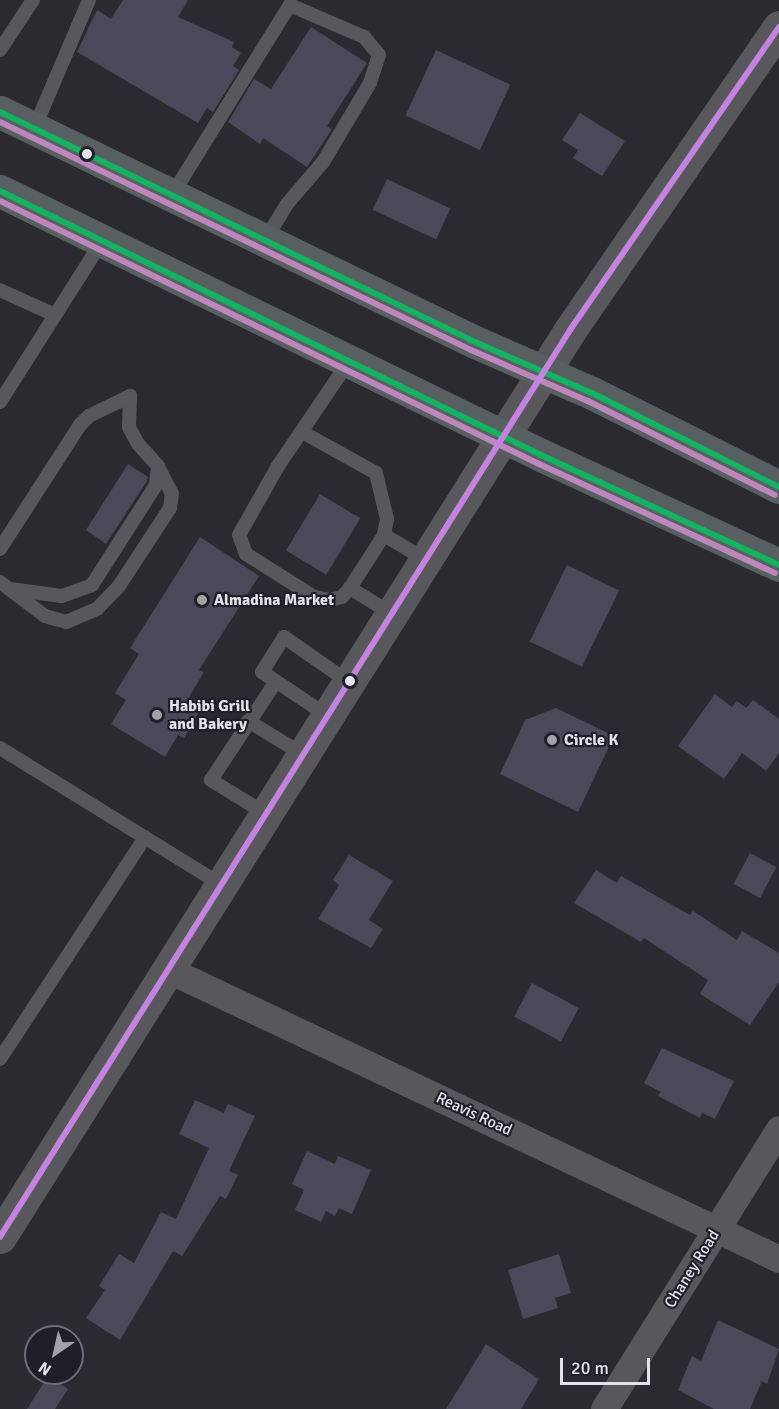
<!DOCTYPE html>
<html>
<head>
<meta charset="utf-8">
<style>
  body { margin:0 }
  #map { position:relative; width:779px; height:1409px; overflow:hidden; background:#2a2a30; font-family:Signika,sans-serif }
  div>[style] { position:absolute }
  .building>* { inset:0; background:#49495a; transform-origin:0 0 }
  .service>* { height:14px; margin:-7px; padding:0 7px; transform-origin:7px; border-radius:7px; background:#58585c }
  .minor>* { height:27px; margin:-13.5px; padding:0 13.5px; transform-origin:13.5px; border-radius:13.5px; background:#58585c }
  .tertiary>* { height:33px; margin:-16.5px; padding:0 16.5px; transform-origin:16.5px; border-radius:16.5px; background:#58585c }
  .primary>* { height:33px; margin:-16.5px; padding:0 16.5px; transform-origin:16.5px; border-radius:16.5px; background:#575f61 }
  .bus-1>* { height:6px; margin:-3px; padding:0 3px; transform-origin:3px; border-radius:3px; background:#13b361 }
  .bus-2>* { height:6px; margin:-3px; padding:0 3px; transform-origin:3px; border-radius:3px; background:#bd87be }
  .bus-3>* { height:6px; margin:-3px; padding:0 3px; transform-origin:3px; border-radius:3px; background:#c483df }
  .dots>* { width:16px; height:16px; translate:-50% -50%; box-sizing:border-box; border:3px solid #1e1f29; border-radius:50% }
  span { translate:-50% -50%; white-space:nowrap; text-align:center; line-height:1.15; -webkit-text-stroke:4.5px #1e1f29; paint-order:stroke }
  .poi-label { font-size:16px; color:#e3e4eb; font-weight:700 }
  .left { translate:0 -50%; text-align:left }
  .street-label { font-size:16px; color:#e3e4eb }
  .north { position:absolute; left:24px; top:1325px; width:60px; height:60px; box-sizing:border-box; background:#1e1f29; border:2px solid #6d6e77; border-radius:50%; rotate:214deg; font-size:16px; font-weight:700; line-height:24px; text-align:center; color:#e3e4eb }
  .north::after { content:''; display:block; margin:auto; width:21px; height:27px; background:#a2a3aa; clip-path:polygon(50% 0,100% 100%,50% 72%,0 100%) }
  .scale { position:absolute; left:560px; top:1358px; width:90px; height:27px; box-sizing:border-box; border:3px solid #e3e4eb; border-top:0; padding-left:8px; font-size:18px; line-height:21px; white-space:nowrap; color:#e3e4eb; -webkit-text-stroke:4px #1e1f29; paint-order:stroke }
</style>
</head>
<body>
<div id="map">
  <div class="building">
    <i style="clip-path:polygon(123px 0,188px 0,178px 17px,234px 42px,232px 47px,241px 53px,233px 66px,239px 70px,213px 112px,207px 108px,198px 123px,77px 52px,97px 10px,111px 19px)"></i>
    <i style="clip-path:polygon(311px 27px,367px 63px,327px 126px,332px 129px,307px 167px,263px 138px,260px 144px,228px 122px,254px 79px,271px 89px)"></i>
    <i style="left:436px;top:50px;width:82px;height:72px;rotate:25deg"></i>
    <i style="clip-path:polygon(580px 113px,625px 141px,602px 176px,573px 158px,578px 150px,562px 140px)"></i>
    <i style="left:387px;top:179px;width:70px;height:34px;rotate:25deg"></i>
    <i style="clip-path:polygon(128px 464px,148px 477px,147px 481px,106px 544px,86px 530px)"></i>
    <i style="left:320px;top:494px;width:47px;height:66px;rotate:31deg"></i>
    <i style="clip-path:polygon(200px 537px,259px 576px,199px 670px,204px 672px,189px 697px,203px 705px,184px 738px,178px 735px,165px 757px,111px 724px,126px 700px,115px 693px,139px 654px,130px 648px)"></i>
    <i style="left:567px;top:565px;width:58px;height:85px;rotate:26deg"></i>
    <i style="clip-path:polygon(715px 694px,732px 707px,737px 701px,746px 708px,753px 700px,779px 719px,779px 753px,766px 771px,742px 753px,724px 779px,678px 746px)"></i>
    <i style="clip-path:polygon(556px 708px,614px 736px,578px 812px,500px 774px,525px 720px)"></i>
    <i style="left:750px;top:853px;width:30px;height:35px;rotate:28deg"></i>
    <i style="clip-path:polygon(349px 855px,393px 881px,369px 920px,383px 929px,371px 948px,318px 919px,339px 885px,333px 880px)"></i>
    <i style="clip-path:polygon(596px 870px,617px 883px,621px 876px,690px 915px,693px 911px,737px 940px,742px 931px,779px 953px,779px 982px,750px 1025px,700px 994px,708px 980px,644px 938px,641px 942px,574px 903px)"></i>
    <i style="left:532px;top:983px;width:53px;height:38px;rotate:28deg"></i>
    <i style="clip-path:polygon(662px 1048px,734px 1081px,715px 1119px,702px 1113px,700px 1118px,658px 1096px,661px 1092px,644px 1083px)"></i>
    <i style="clip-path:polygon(195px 1100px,224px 1113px,228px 1104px,255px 1116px,229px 1171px,238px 1175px,226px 1199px,220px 1196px,182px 1256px,173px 1251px,120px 1340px,86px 1318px,105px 1290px,99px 1286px,119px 1254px,134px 1263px,161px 1212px,176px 1219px,209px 1148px,179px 1134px)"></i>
    <i style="clip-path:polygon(307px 1151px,335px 1164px,338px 1156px,371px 1170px,352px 1214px,339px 1208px,335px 1216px,326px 1211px,321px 1222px,295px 1210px,304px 1190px,292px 1184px)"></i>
    <i style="clip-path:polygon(559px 1254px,571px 1293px,555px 1298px,558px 1308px,523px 1319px,508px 1270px)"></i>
    <i style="clip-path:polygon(718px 1320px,779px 1349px,767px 1384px,762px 1381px,750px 1409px,714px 1409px,678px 1390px,692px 1356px,701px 1361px)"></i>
    <i style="clip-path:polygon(486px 1344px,539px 1379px,521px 1409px,446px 1409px)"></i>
    <i style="clip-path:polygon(48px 1376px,68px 1389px,55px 1409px,27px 1409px)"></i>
  </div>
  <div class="service">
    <i style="left:0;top:50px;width:60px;rotate:-56.6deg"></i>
    <i style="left:34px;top:129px;width:140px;rotate:-66.9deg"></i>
    <i style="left:172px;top:195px;width:224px;rotate:-58.2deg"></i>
    <i style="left:290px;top:5px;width:81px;rotate:23.4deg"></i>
    <i style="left:364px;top:37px;width:23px;rotate:50deg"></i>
    <i style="left:379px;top:55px;width:29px;rotate:108deg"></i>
    <i style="left:370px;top:83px;width:92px;rotate:120.7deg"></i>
    <i style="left:323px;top:162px;width:55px;rotate:130.6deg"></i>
    <i style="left:287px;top:204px;width:42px;rotate:121.4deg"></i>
    <i style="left:0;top:290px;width:60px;rotate:24.4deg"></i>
    <i style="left:0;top:402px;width:191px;rotate:-57.6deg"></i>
    <i style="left:304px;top:433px;width:82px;rotate:29.1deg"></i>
    <i style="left:376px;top:473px;width:47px;rotate:76.6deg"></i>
    <i style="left:387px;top:519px;width:16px;rotate:101deg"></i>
    <i style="left:384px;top:535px;width:63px;rotate:122.7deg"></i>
    <i style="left:350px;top:588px;width:12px;rotate:132deg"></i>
    <i style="left:342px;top:597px;width:12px;rotate:166deg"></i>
    <i style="left:330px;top:600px;width:16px;rotate:-169deg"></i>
    <i style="left:314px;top:597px;width:80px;rotate:-147.7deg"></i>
    <i style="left:246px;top:554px;width:20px;rotate:-110deg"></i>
    <i style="left:239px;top:535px;width:79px;rotate:-60.5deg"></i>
    <i style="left:278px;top:466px;width:127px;rotate:-55.9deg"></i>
    <i style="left:384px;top:535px;width:49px;rotate:30.8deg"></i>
    <i style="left:0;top:549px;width:148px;rotate:-57.2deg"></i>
    <i style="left:80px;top:425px;width:13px;rotate:-45deg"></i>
    <i style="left:89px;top:416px;width:46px;rotate:-26deg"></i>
    <i style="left:0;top:582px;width:56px;rotate:37.1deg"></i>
    <i style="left:45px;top:616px;width:22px;rotate:16deg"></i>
    <i style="left:66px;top:622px;width:34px;rotate:-23deg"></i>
    <i style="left:97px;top:609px;width:32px;rotate:-46deg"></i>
    <i style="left:119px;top:586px;width:93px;rotate:-56.8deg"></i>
    <i style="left:170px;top:508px;width:14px;rotate:-82deg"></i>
    <i style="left:172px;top:494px;width:31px;rotate:-117deg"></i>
    <i style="left:158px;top:466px;width:30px;rotate:-132deg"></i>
    <i style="left:138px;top:444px;width:19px;rotate:-118deg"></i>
    <i style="left:129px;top:427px;width:31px;rotate:-88deg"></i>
    <i style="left:350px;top:588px;width:49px;rotate:31.8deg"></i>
    <i style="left:10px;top:589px;width:52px;rotate:7.7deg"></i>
    <i style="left:62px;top:596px;width:32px;rotate:-20deg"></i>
    <i style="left:92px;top:585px;width:119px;rotate:-57.4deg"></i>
    <i style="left:156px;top:485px;width:19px;rotate:-84deg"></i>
    <i style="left:328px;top:716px;width:79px;rotate:-146.3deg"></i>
    <i style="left:262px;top:672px;width:41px;rotate:-57.8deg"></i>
    <i style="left:284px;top:637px;width:80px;rotate:34.9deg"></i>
    <i style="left:248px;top:721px;width:66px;rotate:31.3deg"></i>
    <i style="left:0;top:748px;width:261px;rotate:31.7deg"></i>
    <i style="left:266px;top:814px;width:65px;rotate:-148.3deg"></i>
    <i style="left:211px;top:780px;width:116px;rotate:-56.6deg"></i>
    <i style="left:0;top:1059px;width:265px;rotate:-56.8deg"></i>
  </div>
  <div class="minor">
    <i style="left:169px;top:970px;width:675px;rotate:25.35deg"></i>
    <i style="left:604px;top:1409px;width:330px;rotate:-58deg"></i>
  </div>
  <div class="tertiary">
    <i style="left:0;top:1237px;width:1071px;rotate:-57.85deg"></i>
    <i style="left:570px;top:330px;width:368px;rotate:-55.4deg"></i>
  </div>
  <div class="primary">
    <i style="left:0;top:112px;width:528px;rotate:25.84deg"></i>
    <i style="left:475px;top:342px;width:128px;rotate:23.6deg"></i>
    <i style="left:592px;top:393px;width:209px;rotate:26.7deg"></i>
    <i style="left:0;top:191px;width:602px;rotate:26.01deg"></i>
    <i style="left:541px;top:455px;width:262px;rotate:24.8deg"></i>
  </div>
  <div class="bus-1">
    <i style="left:0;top:112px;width:528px;rotate:25.84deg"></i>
    <i style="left:475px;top:342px;width:128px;rotate:23.6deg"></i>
    <i style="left:592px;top:393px;width:209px;rotate:26.7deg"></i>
    <i style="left:0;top:191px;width:602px;rotate:26.01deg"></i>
    <i style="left:541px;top:455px;width:262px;rotate:24.8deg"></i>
  </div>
  <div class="bus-2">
    <i style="left:0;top:122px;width:523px;rotate:25.83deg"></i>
    <i style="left:471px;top:350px;width:128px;rotate:23.6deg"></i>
    <i style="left:588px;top:401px;width:209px;rotate:26.7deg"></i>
    <i style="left:0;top:201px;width:598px;rotate:26.01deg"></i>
    <i style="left:537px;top:463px;width:262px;rotate:24.8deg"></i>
  </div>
  <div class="bus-3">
    <i style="left:0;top:1237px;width:1071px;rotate:-57.85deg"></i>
    <i style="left:570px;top:330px;width:368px;rotate:-55.4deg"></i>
  </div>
  <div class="dots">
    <i style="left:87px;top:154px;background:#e3e4eb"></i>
    <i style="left:202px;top:600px;background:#a2a3aa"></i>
    <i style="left:350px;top:681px;background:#e3e4eb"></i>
    <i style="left:157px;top:715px;background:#a2a3aa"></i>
    <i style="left:552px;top:740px;background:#a2a3aa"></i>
  </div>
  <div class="poi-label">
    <span class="left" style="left:214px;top:600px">Almadina Market</span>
    <span class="left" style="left:169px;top:715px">Habibi Grill<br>and Bakery</span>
    <span class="left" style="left:564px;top:740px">Circle K</span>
  </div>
  <div class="street-label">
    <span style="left:474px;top:1114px;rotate:25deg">Reavis Road</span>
    <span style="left:692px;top:1269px;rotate:-58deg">Chaney Road</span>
  </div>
  <div class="north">N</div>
  <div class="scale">20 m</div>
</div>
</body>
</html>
